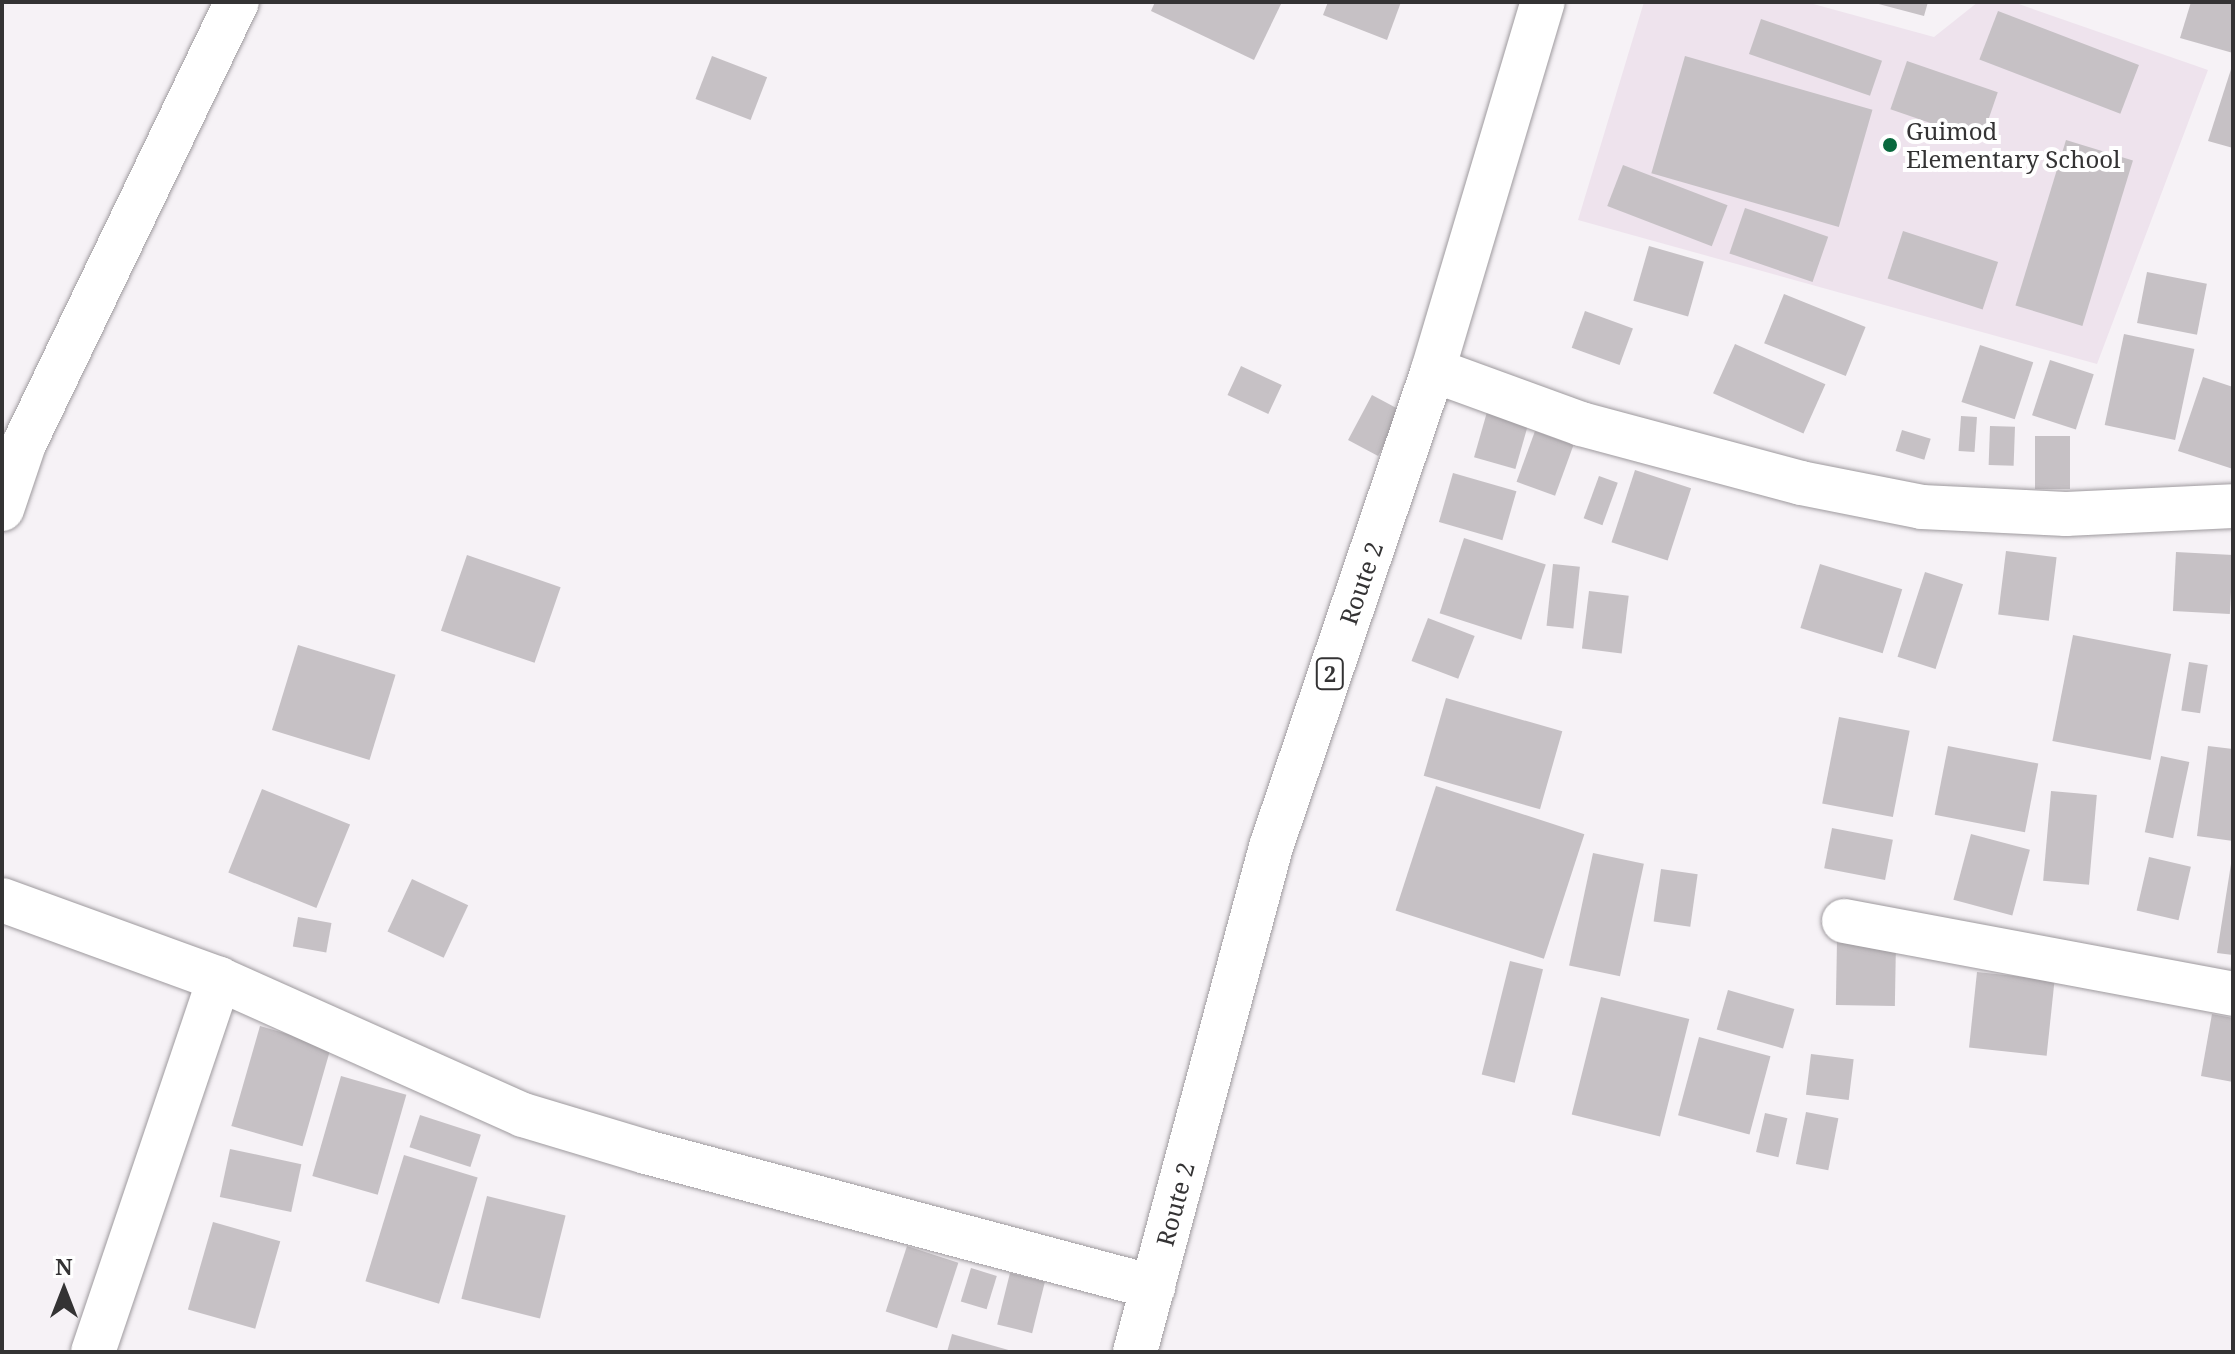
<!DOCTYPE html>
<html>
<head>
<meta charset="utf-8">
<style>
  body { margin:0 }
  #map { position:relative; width:2235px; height:1354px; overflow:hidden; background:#f6f2f6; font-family:"Noto Serif",serif }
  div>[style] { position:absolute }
  .built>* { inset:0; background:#eee3ed }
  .building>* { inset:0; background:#c6c1c5; transform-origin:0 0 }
  .roads { filter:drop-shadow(0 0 2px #9e9a9e) drop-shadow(0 0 2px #9e9a9e) }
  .minor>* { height:44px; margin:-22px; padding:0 22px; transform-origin:22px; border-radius:22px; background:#fff }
  .highway>* { height:44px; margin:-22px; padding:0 22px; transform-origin:22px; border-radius:22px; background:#fff }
  .dots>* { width:22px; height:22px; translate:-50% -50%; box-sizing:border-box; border:4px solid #fff; border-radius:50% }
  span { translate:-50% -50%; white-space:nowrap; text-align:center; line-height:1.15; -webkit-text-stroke:8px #fff; paint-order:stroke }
  .shield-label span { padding:2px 6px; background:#fff; border:2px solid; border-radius:6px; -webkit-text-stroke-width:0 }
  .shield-label { font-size:22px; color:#343334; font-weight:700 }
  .poi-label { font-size:24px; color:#343334 }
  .left { translate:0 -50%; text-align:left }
  .street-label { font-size:24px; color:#343334 }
  .frame { position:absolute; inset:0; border:4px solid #343334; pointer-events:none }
  .north { position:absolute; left:24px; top:1250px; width:80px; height:80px; -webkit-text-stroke:6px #fff; paint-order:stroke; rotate:0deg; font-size:22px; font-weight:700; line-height:32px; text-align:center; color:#343334 }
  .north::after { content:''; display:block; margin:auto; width:28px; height:36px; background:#343334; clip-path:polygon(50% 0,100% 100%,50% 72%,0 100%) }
</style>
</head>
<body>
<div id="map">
  <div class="built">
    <i style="clip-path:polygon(1644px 2px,1806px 2px,1934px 37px,1978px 2px,2013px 2px,2208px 70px,2097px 364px,1578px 220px)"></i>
  </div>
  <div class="building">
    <i style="clip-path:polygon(1155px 2px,1282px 2px,1254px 60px,1151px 11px)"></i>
    <i style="clip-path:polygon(1328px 2px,1401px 2px,1387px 40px,1323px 15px)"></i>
    <i style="clip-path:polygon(1871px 2px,1928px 2px,1924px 16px)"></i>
    <i style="clip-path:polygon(2191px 2px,2233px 2px,2233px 53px,2180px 38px)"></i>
    <i style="left:1998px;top:11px;width:151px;height:52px;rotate:21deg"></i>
    <i style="left:1761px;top:19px;width:128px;height:37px;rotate:19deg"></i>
    <i style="left:712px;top:56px;width:59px;height:46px;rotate:21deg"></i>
    <i style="left:1685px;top:56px;width:195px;height:122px;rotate:16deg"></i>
    <i style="left:1907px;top:61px;width:96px;height:51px;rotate:19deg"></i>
    <i style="clip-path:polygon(2233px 63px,2233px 148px,2208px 141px)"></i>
    <i style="left:2066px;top:140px;width:70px;height:173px;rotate:17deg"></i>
    <i style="left:1623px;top:165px;width:112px;height:44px;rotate:21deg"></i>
    <i style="left:1745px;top:208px;width:88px;height:48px;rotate:19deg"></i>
    <i style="left:1903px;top:231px;width:100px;height:50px;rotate:18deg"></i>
    <i style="left:1649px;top:246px;width:57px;height:57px;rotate:16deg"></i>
    <i style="left:2147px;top:272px;width:61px;height:52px;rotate:11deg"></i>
    <i style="left:1784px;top:294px;width:88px;height:53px;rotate:22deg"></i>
    <i style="left:1585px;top:311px;width:51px;height:39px;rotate:20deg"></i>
    <i style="left:2124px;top:334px;width:72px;height:93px;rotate:12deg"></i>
    <i style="left:1735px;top:344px;width:99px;height:54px;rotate:24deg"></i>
    <i style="left:1980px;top:345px;width:56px;height:60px;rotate:18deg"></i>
    <i style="left:2050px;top:360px;width:46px;height:58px;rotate:18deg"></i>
    <i style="left:1241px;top:366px;width:45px;height:32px;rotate:25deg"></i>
    <i style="clip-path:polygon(2203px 377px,2233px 387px,2233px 469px,2178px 451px)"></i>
    <i style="left:1372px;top:395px;width:34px;height:51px;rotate:28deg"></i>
    <i style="left:1487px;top:412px;width:43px;height:47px;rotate:16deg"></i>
    <i style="left:1961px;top:416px;width:16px;height:35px;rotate:4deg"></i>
    <i style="left:1990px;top:426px;width:25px;height:39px;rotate:2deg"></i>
    <i style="left:1902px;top:430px;width:30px;height:22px;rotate:17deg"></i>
    <i style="left:1535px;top:431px;width:41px;height:54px;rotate:20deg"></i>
    <i style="left:2035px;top:436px;width:35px;height:53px"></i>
    <i style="left:1635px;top:470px;width:59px;height:76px;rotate:18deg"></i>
    <i style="left:1453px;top:473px;width:66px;height:51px;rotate:16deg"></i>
    <i style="left:1599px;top:476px;width:20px;height:45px;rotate:20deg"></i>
    <i style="left:1464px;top:538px;width:86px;height:79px;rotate:18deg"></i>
    <i style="left:2006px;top:551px;width:51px;height:64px;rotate:7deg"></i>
    <i style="left:2176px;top:552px;width:57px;height:59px;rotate:3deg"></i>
    <i style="left:467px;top:555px;width:99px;height:80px;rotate:19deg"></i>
    <i style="left:1553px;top:564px;width:27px;height:62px;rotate:6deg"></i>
    <i style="left:1820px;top:564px;width:86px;height:67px;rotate:17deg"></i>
    <i style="left:1925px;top:572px;width:40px;height:89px;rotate:18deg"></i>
    <i style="left:1589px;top:591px;width:40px;height:58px;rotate:7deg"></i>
    <i style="left:1428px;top:618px;width:50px;height:46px;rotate:21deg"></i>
    <i style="left:2073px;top:635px;width:100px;height:108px;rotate:11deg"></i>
    <i style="left:298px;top:645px;width:102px;height:89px;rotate:17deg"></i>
    <i style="left:2189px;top:662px;width:19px;height:49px;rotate:9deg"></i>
    <i style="left:1446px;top:698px;width:121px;height:81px;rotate:16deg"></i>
    <i style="left:1839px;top:717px;width:72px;height:88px;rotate:11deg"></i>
    <i style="left:1948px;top:746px;width:92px;height:70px;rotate:11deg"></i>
    <i style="clip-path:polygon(2208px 746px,2233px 749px,2233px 841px,2197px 836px)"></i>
    <i style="left:2161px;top:756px;width:29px;height:78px;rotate:12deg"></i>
    <i style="left:1436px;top:786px;width:156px;height:131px;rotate:18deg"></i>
    <i style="left:262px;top:789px;width:95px;height:90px;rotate:22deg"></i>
    <i style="left:2051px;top:791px;width:46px;height:90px;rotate:5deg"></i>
    <i style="left:1832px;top:828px;width:62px;height:41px;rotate:11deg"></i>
    <i style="left:1971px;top:834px;width:61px;height:68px;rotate:15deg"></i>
    <i style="left:1593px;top:853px;width:52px;height:115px;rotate:12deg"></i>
    <i style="left:2149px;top:857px;width:43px;height:55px;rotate:13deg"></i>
    <i style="clip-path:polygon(2231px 864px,2233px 864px,2233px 955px,2217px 953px)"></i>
    <i style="left:1661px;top:869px;width:37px;height:53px;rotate:8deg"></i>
    <i style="left:412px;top:879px;width:62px;height:58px;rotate:25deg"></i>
    <i style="left:298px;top:917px;width:34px;height:30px;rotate:10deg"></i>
    <i style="left:1837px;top:940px;width:59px;height:65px;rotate:1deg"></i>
    <i style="left:1510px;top:961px;width:34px;height:117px;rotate:14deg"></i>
    <i style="left:1977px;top:972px;width:78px;height:76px;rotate:6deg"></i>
    <i style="left:1728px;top:990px;width:69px;height:41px;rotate:16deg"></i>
    <i style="left:1601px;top:997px;width:91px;height:121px;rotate:14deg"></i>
    <i style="clip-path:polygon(2212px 1014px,2233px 1018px,2233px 1082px,2201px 1076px)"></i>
    <i style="left:260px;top:1026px;width:74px;height:104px;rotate:16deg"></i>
    <i style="left:1699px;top:1037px;width:74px;height:81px;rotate:15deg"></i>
    <i style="left:1811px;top:1054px;width:43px;height:41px;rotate:7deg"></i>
    <i style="left:341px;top:1076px;width:68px;height:104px;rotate:16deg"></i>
    <i style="left:1806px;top:1112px;width:33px;height:53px;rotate:11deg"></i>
    <i style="left:1765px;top:1113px;width:23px;height:40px;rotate:13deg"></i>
    <i style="left:420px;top:1115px;width:64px;height:34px;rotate:18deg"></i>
    <i style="left:230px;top:1149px;width:73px;height:49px;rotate:12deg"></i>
    <i style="left:404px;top:1155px;width:77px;height:132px;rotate:17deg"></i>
    <i style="left:487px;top:1196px;width:81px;height:106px;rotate:14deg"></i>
    <i style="left:213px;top:1222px;width:70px;height:91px;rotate:16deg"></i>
    <i style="left:907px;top:1246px;width:54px;height:69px;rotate:18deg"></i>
    <i style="left:971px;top:1268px;width:27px;height:35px;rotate:17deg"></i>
    <i style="left:1010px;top:1273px;width:36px;height:53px;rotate:14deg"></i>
    <i style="clip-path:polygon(952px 1334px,1012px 1351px,1012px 1352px,947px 1352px)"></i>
  </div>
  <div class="roads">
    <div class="minor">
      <i style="left:1433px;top:370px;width:158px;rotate:20deg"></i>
      <i style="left:1581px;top:424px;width:228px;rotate:15deg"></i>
      <i style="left:1801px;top:483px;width:123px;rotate:11.2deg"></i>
      <i style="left:1922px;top:507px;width:144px;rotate:2.8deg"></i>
      <i style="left:2066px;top:514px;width:167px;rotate:-2.7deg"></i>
      <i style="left:2px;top:509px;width:69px;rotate:-71.3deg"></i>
      <i style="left:24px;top:444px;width:491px;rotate:-64.3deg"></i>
      <i style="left:2px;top:900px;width:231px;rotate:20deg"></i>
      <i style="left:219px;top:979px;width:333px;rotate:24.1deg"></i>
      <i style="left:523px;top:1115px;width:128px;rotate:16.7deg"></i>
      <i style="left:646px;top:1152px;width:525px;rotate:14.91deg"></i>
      <i style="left:1844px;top:921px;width:396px;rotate:10.6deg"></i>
      <i style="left:93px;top:1352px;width:394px;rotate:-71.3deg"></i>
    </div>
    <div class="highway">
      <i style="left:1135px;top:1352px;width:523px;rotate:-74.93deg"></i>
      <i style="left:1271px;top:847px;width:504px;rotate:-71.24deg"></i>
      <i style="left:1433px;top:370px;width:384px;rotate:-73.4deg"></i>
    </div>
  </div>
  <div class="dots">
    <i style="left:1890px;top:145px;background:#09693e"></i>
  </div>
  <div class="shield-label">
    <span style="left:1330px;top:674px">2</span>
  </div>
  <div class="poi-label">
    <span class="left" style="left:1906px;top:145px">Guimod<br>Elementary School</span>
  </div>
  <div class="street-label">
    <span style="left:1361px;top:583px;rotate:-71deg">Route 2</span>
    <span style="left:1175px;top:1204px;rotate:-75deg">Route 2</span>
  </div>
  <div class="frame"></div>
  <div class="north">N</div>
</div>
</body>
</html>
